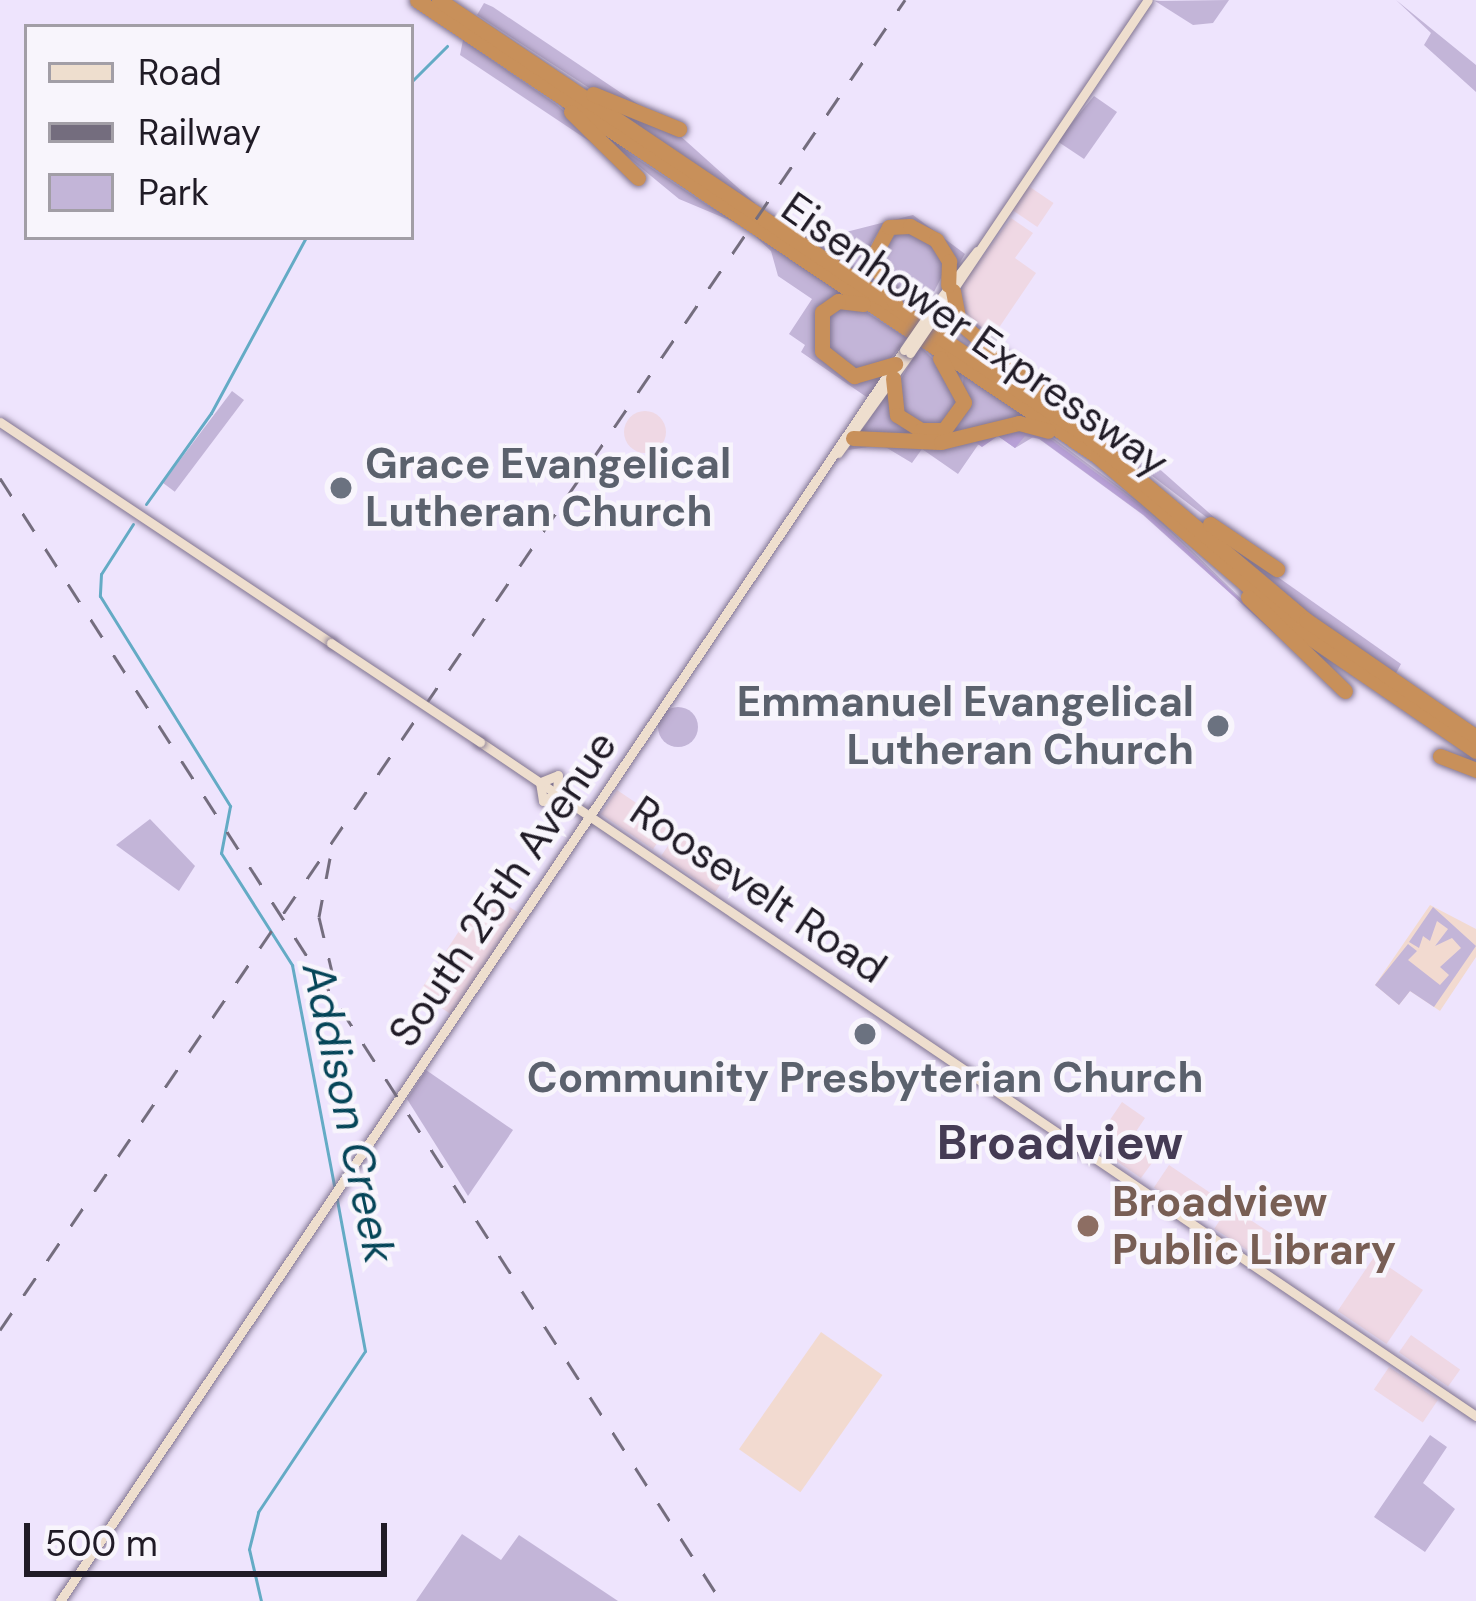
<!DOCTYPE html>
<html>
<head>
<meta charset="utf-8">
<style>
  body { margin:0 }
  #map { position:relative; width:1476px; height:1601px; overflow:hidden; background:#eee4fd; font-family:"DM Sans",sans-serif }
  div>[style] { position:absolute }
  .commercial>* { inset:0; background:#efd8e4; transform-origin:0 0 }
  .round { border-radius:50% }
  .education>* { inset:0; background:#f2dad0; transform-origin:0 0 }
  .green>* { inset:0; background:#c3b5d8; transform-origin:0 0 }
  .forest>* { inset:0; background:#b8a1d7 }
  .stream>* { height:3px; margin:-1.5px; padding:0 1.5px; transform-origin:1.5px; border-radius:1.5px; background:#64abc5 }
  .roads { filter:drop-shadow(0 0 3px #807490) drop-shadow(0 0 3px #807490) }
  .secondary>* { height:9px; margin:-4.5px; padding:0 4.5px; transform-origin:4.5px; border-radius:4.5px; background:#eedece }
  .motorway>* { height:15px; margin:-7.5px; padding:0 7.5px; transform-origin:7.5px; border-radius:7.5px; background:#c8905a }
  .rail>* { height:3px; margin-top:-1.5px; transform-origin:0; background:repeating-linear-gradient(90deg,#746d7e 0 21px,transparent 0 42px) }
  .bridges { filter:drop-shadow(0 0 3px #807490) drop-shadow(0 0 3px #807490) }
  .secondary-bridge>* { height:9px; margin:-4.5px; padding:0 4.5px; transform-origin:4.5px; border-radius:4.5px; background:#eedece }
  .dots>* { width:33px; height:33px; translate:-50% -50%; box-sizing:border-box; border:6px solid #f8f5fc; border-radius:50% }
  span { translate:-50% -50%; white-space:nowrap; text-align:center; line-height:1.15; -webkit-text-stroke:9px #f8f5fc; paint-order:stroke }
  .street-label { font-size:42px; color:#201b26 }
  .worship-label { font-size:42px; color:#5b616d; font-weight:700 }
  .left { translate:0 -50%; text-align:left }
  .right { translate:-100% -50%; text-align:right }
  .education-label { font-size:42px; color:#785e54; font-weight:700 }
  .water-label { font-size:45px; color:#054558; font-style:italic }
  .quarter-label { font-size:48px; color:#453b54; font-weight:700 }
  .legend { position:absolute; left:24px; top:24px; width:390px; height:216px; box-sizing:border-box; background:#f8f5fc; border:3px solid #a29ea6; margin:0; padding:15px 21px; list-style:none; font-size:36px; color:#201b26 }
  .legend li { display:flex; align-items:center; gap:24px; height:60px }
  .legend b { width:60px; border:3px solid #a29ea6 }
  .scale { position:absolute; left:24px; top:1523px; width:363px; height:54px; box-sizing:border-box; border:6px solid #201b26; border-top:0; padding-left:15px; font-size:36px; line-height:42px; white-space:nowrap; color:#201b26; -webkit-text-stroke:9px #f8f5fc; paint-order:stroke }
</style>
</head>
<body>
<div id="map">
  <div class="commercial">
    <i style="left:1027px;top:185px;width:32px;height:29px;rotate:34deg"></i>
    <i style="clip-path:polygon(1011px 218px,1033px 233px,1015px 258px,1036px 273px,992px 338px,955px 306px,958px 290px)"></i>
    <i class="round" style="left:624px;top:411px;width:42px;height:42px"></i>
    <i style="left:617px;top:790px;width:63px;height:29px;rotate:34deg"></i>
    <i style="left:678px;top:831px;width:65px;height:30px;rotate:34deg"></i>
    <i style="left:485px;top:891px;width:40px;height:122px;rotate:33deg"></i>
    <i style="clip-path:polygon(1122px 1102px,1145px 1118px,1131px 1139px,1157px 1156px,1141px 1178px,1093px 1145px)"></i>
    <i style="left:1169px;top:1165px;width:59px;height:27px;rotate:34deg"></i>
    <i style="left:1229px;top:1206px;width:60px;height:27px;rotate:33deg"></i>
    <i style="left:1374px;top:1257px;width:59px;height:65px;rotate:34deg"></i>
    <i style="left:1411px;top:1335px;width:60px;height:21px;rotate:35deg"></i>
    <i style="left:1389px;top:1367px;width:59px;height:27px;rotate:34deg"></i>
  </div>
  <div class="education">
    <i style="clip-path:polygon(1430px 905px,1476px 929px,1476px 957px,1440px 1011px,1410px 991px,1399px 1005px,1375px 985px)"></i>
    <i style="left:821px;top:1332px;width:75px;height:143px;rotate:35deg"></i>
  </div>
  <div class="green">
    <i style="clip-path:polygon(1229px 0,1213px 23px,1193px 25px,1155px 1px)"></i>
    <i style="clip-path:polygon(1396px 0,1476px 65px,1476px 92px,1424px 45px,1431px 33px)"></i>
    <i style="clip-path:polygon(484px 3px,493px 7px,663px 121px,597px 93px,477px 15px)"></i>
    <i style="clip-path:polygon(463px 40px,556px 104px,634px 171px,460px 55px)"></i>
    <i style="clip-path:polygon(1094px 96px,1117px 112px,1084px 159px,1057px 141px)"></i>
    <i style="clip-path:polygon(607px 105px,677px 133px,755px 203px,754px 204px)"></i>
    <i style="clip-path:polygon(600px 134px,706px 204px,741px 225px,679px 199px)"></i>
    <i style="clip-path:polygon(768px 214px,842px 233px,913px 215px,965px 254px,952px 275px,925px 229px,880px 229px,871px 244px,870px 281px)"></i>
    <i style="clip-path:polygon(902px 228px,932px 242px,948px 264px,922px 316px,901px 302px,875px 257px)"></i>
    <i style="clip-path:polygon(754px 235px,845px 295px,817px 318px,837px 371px,882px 375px,868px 398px,801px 352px,805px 345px,789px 334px,812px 299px,778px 276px,771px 251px)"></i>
    <i style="clip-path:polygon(854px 304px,907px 338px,884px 367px,857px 373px,825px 348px,830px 311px)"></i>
    <i style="clip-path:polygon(955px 306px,1155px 465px,1260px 558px,1055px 402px,965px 326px)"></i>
    <i style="clip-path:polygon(920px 346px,948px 374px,958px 410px,933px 428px,903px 416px,895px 389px)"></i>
    <i style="clip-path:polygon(964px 375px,1031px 420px,952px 439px,861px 432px,889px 388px,900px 422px,957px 424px)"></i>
    <i style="left:232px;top:391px;width:15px;height:115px;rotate:37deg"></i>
    <i style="clip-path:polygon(1042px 430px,1149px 509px,1302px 658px,1143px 515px,1035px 436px,1015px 448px,998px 436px,978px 445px,958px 474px,922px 449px,912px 463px,882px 445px,848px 450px,851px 445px)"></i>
    <i style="clip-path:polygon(1221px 537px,1401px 664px,1395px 675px,1306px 611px)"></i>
    <i class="round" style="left:658px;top:707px;width:40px;height:40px"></i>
    <i style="clip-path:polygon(150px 819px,195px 866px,179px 891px,116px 845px)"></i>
    <i style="clip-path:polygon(1433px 907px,1476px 946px,1434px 1007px,1410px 991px,1399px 1005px,1375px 985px,1408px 944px,1417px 951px,1408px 960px,1440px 985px,1449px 975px,1440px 967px,1461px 948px,1452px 938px,1435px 946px,1448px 929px,1437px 921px,1430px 941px,1423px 936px,1419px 948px,1409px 942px)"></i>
    <i style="clip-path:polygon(426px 1070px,513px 1130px,468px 1196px,407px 1099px)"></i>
    <i style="clip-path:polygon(1430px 1435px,1447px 1447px,1423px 1483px,1455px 1509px,1425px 1552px,1374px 1517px)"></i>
    <i style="clip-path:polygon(462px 1534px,501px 1560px,519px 1535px,618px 1601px,416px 1601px)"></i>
  </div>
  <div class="forest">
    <i style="clip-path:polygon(1014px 428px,1042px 433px,1141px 506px,1300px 656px,1144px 515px,1040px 439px,1025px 436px,1015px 448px,998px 436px,982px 447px,975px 442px)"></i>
  </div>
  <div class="stream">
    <i style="left:411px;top:82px;width:51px;rotate:-45deg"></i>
    <i style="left:146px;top:504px;width:112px;rotate:-54.5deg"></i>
    <i style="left:211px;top:413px;width:200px;rotate:-61.6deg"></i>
    <i style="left:133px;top:524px;width:59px;rotate:122.6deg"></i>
    <i style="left:101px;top:574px;width:22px;rotate:93deg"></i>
    <i style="left:100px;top:596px;width:247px;rotate:58.2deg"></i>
    <i style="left:230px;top:806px;width:48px;rotate:100.8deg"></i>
    <i style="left:221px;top:853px;width:133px;rotate:57.6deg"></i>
    <i style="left:292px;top:965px;width:225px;rotate:79.2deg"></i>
    <i style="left:261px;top:1601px;width:53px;rotate:-103deg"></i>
    <i style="left:249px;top:1549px;width:38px;rotate:-76deg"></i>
    <i style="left:258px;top:1512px;width:193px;rotate:-56.4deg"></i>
    <i style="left:365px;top:1351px;width:159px;rotate:-100.5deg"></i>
  </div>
  <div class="roads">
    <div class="secondary">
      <i style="left:933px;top:308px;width:72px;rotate:-52.3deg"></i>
      <i style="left:938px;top:312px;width:376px;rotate:-56.1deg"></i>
      <i style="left:0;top:422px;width:398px;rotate:33.7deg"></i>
      <i style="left:838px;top:453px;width:123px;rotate:-54.2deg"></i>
      <i style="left:480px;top:742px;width:1203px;rotate:34.09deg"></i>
      <i style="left:540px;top:782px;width:19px;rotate:81deg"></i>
      <i style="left:543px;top:801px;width:16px;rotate:-30deg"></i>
      <i style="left:541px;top:782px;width:18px;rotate:-22deg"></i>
      <i style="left:558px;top:775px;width:18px;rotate:93deg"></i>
      <i style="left:60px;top:1601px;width:1509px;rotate:-55.99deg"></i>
    </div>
    <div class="motorway">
      <i style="left:417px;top:0;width:817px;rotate:33.83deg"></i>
      <i style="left:1096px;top:455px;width:268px;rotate:40.8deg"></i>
      <i style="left:1299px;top:630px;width:214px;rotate:34.4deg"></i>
      <i style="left:439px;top:0;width:785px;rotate:33.93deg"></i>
      <i style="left:1090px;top:438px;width:282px;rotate:40.1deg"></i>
      <i style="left:1306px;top:620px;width:206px;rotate:34.5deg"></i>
      <i style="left:593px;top:94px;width:93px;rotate:22.1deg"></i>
      <i style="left:571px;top:112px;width:94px;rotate:44.6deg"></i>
      <i style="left:953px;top:291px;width:32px;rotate:79deg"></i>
      <i style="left:959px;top:322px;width:118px;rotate:40.5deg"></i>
      <i style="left:895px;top:303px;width:50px;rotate:-117.6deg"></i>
      <i style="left:872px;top:259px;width:36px;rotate:-62deg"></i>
      <i style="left:889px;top:227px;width:21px;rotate:-3deg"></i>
      <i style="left:910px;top:226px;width:30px;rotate:28deg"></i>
      <i style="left:936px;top:240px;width:25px;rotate:58deg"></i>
      <i style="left:949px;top:261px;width:24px;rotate:92deg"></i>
      <i style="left:863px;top:304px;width:25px;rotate:-173deg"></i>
      <i style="left:838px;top:301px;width:19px;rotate:145deg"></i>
      <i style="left:822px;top:312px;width:39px;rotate:90deg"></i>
      <i style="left:822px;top:351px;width:41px;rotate:38deg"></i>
      <i style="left:854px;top:376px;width:43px;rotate:-16.3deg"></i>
      <i style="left:893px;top:378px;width:37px;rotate:84deg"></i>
      <i style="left:897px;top:415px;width:28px;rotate:32deg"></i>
      <i style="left:921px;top:430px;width:23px"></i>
      <i style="left:944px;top:430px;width:34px;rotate:-54deg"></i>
      <i style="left:964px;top:402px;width:50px;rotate:-118.6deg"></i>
      <i style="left:853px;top:438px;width:88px;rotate:2.6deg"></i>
      <i style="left:941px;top:442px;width:80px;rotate:-13.7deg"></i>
      <i style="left:1019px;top:423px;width:30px;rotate:15deg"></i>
      <i style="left:1210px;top:524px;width:81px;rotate:33.9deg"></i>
      <i style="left:1248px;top:597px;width:135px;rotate:44.1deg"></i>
      <i style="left:1440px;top:756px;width:39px;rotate:21deg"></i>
    </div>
  </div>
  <div class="rail">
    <i style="left:0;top:478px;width:1335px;rotate:57.3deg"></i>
    <i style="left:330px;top:858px;width:60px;rotate:100.6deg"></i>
    <i style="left:319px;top:917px;width:65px;rotate:76.6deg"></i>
    <i style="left:0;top:1330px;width:1609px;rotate:-55.77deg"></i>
  </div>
  <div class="bridges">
    <div class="secondary-bridge">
      <i style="left:904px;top:350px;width:51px;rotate:-55.4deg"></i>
      <i style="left:910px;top:353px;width:50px;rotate:-55.7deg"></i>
      <i style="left:331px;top:643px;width:179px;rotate:33.6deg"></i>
    </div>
  </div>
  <div class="dots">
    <i style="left:341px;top:488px;background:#6b7280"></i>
    <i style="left:1218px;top:726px;background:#6b7280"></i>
    <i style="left:865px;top:1034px;background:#6b7280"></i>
    <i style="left:1088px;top:1226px;background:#8d6e63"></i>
  </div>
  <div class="street-label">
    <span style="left:975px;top:335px;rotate:35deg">Eisenhower Expressway</span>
    <span style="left:503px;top:889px;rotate:-56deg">South 25th Avenue</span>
    <span style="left:758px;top:890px;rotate:34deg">Roosevelt Road</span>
  </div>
  <div class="worship-label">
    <span class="left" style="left:365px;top:488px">Grace Evangelical<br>Lutheran Church</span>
    <span class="right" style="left:1194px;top:726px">Emmanuel Evangelical<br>Lutheran Church</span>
    <span style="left:865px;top:1078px">Community Presbyterian Church</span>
  </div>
  <div class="education-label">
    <span class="left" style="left:1112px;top:1226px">Broadview<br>Public Library</span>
  </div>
  <div class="water-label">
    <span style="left:349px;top:1113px;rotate:78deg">Addison Creek</span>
  </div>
  <div class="quarter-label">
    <span style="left:1060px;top:1143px">Broadview</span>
  </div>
  <ul class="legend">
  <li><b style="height:15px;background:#eedece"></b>Road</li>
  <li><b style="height:15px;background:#746d7e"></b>Railway</li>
  <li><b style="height:33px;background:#c3b5d8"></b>Park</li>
  </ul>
  <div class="scale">500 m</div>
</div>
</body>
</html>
